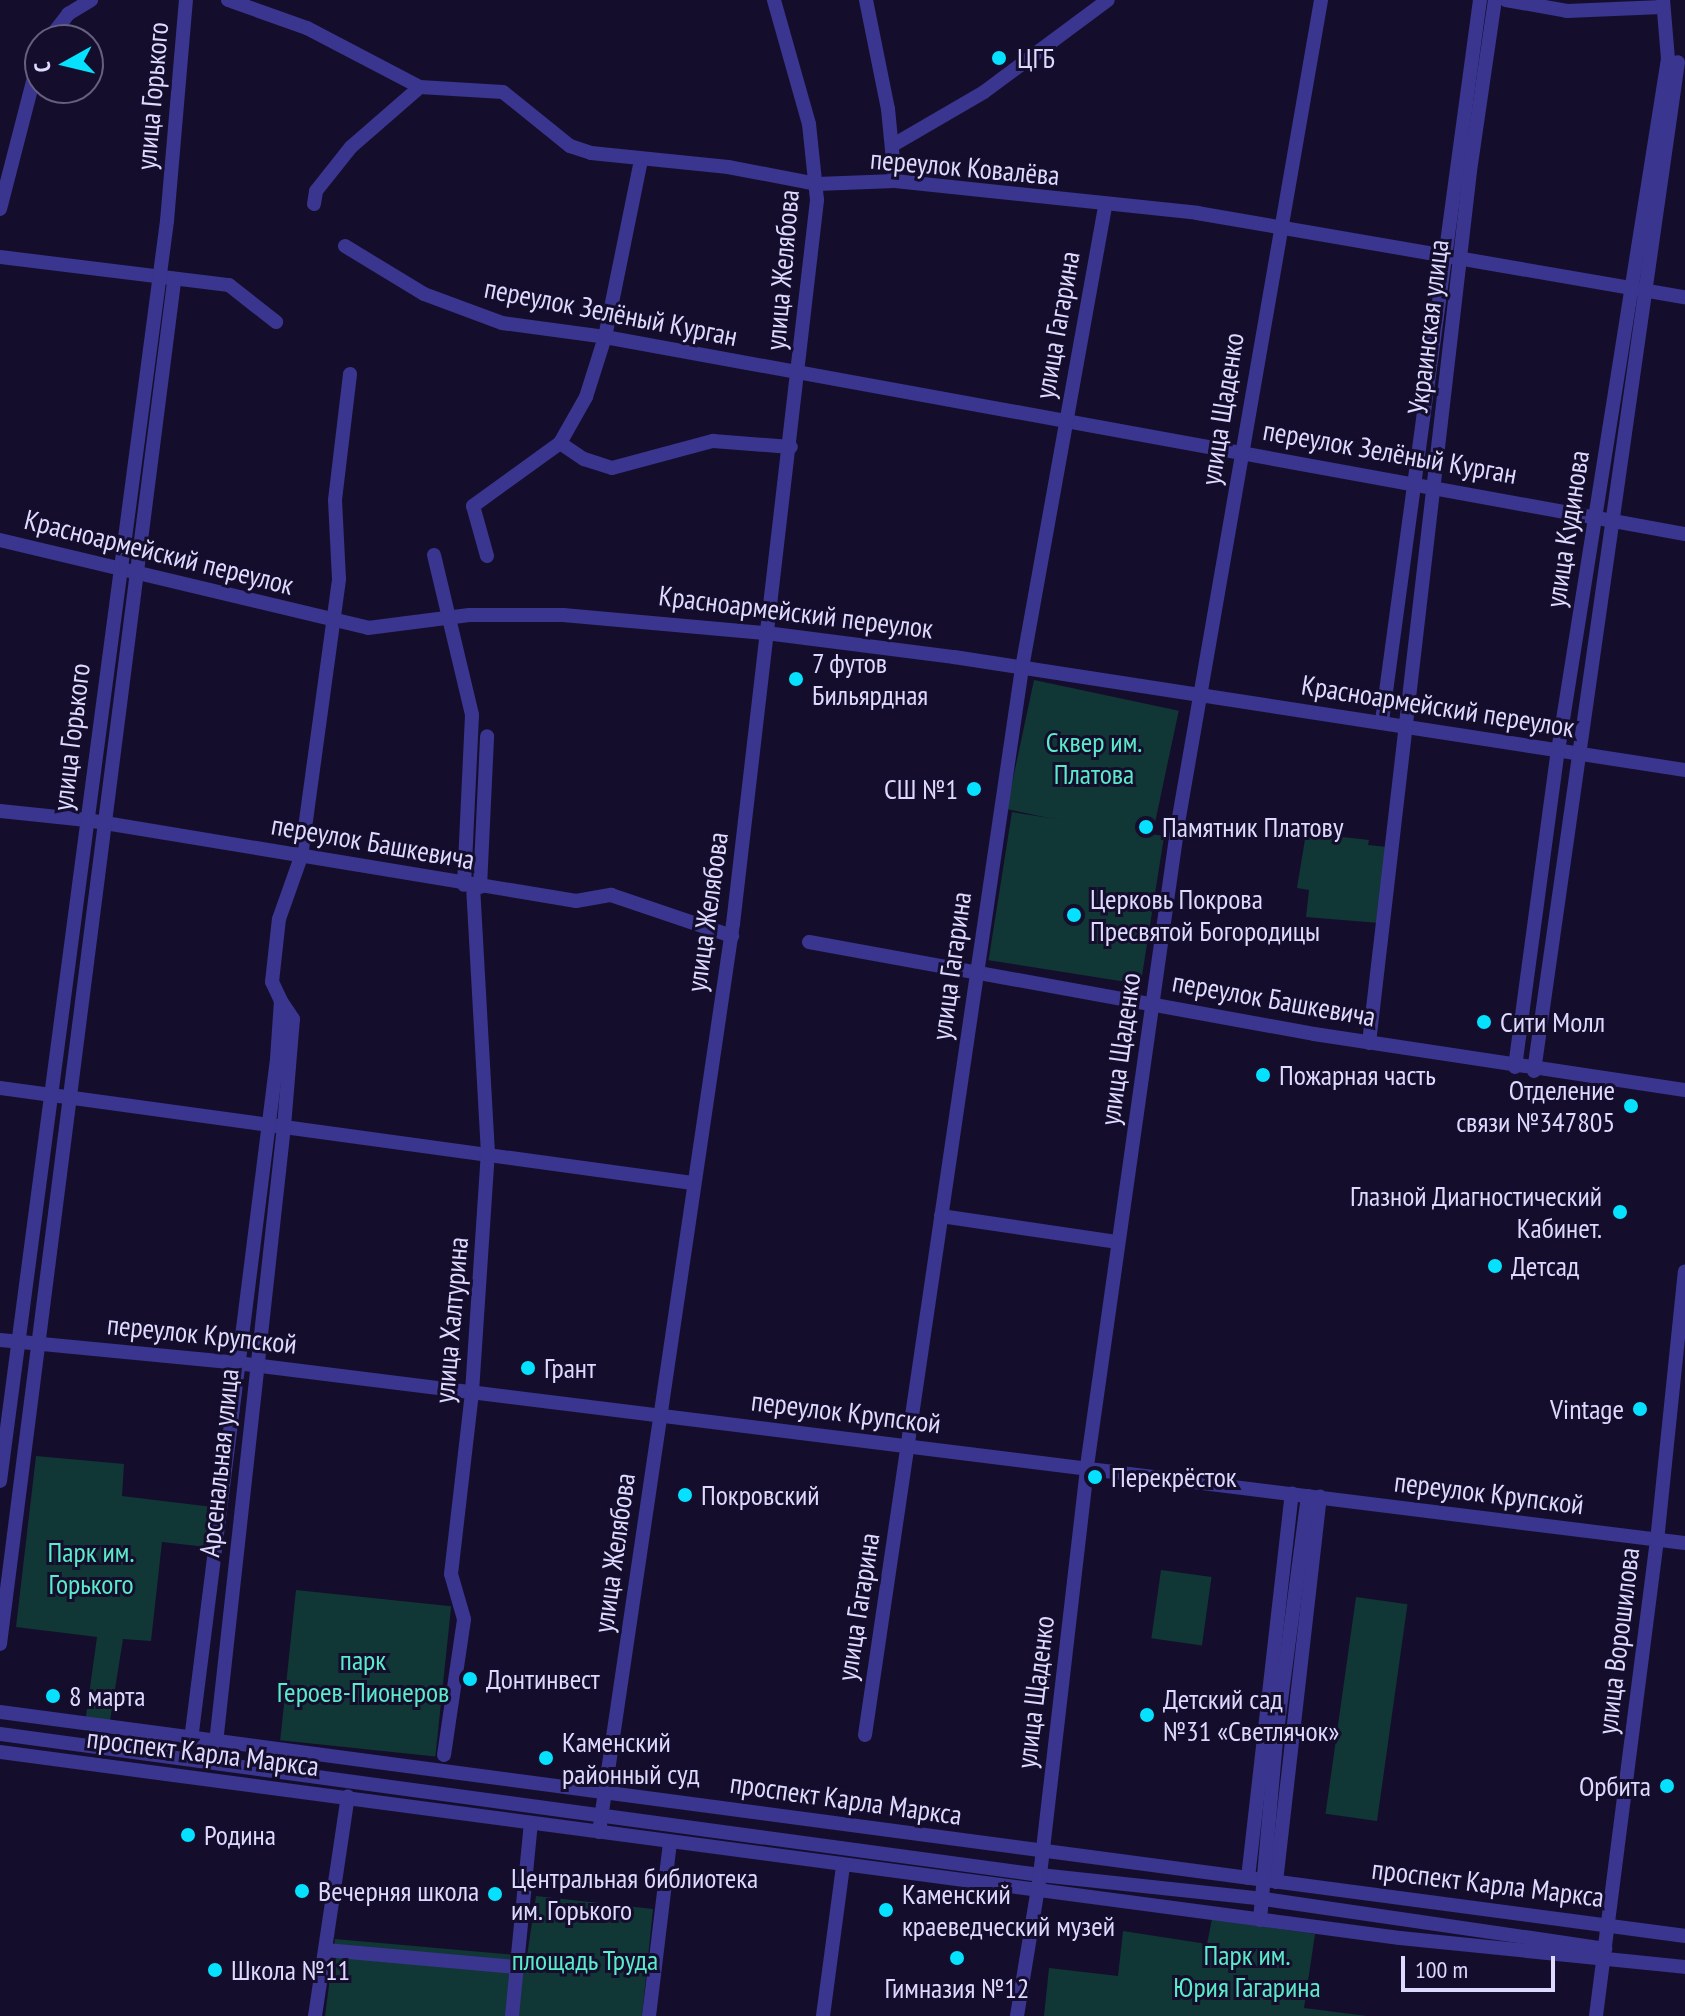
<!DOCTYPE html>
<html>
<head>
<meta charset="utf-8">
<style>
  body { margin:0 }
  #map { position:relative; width:1685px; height:2016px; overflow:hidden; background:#140e2c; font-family:"PT Sans Narrow",sans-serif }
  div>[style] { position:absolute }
  .green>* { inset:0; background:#113636; transform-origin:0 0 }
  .minor>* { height:14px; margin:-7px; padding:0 7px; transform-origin:7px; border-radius:7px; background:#3a358f }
  .dots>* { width:22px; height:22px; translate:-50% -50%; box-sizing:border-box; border:4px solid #140e2c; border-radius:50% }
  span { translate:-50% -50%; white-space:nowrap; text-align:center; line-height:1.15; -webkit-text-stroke:6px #140e2c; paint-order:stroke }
  .poi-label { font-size:28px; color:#ded9ff }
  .left { translate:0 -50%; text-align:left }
  .right { translate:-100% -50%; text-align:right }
  .street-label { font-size:28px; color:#ded9ff }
  .park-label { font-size:28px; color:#59ebca }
  .north { position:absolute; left:24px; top:24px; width:80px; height:80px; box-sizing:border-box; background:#140e2c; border:2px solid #655f80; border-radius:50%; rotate:262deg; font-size:22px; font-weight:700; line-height:32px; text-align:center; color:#ded9ff }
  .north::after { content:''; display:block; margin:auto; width:28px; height:36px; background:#05e1ff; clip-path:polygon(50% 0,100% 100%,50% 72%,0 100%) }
  .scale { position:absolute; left:1401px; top:1956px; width:154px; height:36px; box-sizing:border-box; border:4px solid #ded9ff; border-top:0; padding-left:10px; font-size:24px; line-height:28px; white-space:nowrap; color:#ded9ff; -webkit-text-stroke:6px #140e2c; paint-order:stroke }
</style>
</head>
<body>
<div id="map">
  <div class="green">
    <i style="left:1034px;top:680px;width:148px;height:132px;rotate:12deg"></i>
    <i style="left:1012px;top:812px;width:154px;height:150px;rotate:9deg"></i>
    <i style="clip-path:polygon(1306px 833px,1369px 840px,1368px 845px,1387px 847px,1379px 923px,1306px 917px,1309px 890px,1297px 888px)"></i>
    <i style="clip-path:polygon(36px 1456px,124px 1464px,122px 1496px,221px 1508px,216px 1548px,162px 1542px,151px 1641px,123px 1639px,109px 1727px,85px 1723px,97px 1637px,16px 1627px)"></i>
    <i style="left:1161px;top:1570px;width:51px;height:69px;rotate:8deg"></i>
    <i style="left:296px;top:1590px;width:156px;height:151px;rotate:6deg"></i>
    <i style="left:1356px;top:1597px;width:52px;height:219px;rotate:8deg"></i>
    <i style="clip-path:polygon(536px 1896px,653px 1909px,642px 2016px,325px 2016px,335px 1939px,527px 1956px)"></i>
    <i style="clip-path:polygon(1212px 1919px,1315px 1934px,1304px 2008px,1367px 2016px,1044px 2016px,1049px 1968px,1118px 1976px,1123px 1931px,1207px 1944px)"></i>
  </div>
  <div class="minor">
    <i style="left:228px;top:0;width:84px;rotate:19.5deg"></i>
    <i style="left:307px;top:28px;width:127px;rotate:27.6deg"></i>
    <i style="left:420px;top:87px;width:83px;rotate:3.4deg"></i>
    <i style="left:503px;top:92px;width:86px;rotate:38.9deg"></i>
    <i style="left:570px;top:146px;width:22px;rotate:18deg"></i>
    <i style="left:591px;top:153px;width:138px;rotate:5.8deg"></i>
    <i style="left:728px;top:167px;width:91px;rotate:10.8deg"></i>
    <i style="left:817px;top:184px;width:78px;rotate:-2.2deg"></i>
    <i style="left:895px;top:181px;width:304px;rotate:6deg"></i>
    <i style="left:1197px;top:213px;width:495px;rotate:9.8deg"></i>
    <i style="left:866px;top:0;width:111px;rotate:78.6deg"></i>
    <i style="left:888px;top:109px;width:72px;rotate:84.4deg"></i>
    <i style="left:1506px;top:0;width:62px;rotate:10.2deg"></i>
    <i style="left:1567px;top:11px;width:95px;rotate:-2.4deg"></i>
    <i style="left:48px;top:40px;width:33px;rotate:-52deg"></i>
    <i style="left:68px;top:14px;width:27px;rotate:-31deg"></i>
    <i style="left:893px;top:145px;width:105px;rotate:-30.2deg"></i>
    <i style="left:984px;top:92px;width:154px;rotate:-36.6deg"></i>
    <i style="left:314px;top:204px;width:13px;rotate:-81deg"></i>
    <i style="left:316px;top:191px;width:56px;rotate:-51.5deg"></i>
    <i style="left:351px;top:147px;width:91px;rotate:-41deg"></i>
    <i style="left:0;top:209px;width:160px;rotate:-75.5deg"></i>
    <i style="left:345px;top:246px;width:92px;rotate:31.3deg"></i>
    <i style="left:424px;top:294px;width:83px;rotate:20.4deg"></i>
    <i style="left:502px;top:323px;width:104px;rotate:7.7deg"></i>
    <i style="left:605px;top:337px;width:1098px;rotate:10.34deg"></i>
    <i style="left:0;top:257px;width:231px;rotate:7deg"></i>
    <i style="left:229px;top:285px;width:60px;rotate:38.2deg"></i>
    <i style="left:560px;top:443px;width:29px;rotate:34deg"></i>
    <i style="left:584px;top:459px;width:29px;rotate:18deg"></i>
    <i style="left:612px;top:468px;width:105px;rotate:-15deg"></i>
    <i style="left:713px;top:441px;width:78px;rotate:4.4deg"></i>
    <i style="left:0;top:540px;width:378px;rotate:13.4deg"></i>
    <i style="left:368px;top:628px;width:102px;rotate:-7.3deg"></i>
    <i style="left:469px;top:615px;width:94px"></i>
    <i style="left:563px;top:615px;width:204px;rotate:5.1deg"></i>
    <i style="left:766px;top:633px;width:190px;rotate:7.3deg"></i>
    <i style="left:954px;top:657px;width:740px;rotate:8.79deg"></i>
    <i style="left:434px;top:555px;width:164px;rotate:76.6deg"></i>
    <i style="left:472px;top:715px;width:170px;rotate:92.7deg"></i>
    <i style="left:487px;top:556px;width:52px;rotate:-105.6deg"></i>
    <i style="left:473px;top:506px;width:107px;rotate:-35.9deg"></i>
    <i style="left:560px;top:443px;width:53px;rotate:-60.5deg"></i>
    <i style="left:586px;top:397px;width:63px;rotate:-72.4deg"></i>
    <i style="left:605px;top:337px;width:181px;rotate:-78.5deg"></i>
    <i style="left:1382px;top:721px;width:728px;rotate:-82.26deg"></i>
    <i style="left:0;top:811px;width:87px;rotate:5.9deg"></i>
    <i style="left:87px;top:820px;width:496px;rotate:9.4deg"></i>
    <i style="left:576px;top:901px;width:36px;rotate:-10deg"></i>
    <i style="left:611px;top:895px;width:128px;rotate:18.7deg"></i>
    <i style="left:480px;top:887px;width:151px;rotate:-87.3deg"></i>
    <i style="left:809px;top:942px;width:513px;rotate:10.32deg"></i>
    <i style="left:1314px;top:1034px;width:375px;rotate:8.6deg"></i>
    <i style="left:1369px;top:1043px;width:878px;rotate:-83.39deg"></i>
    <i style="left:1470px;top:171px;width:173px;rotate:-81.7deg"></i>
    <i style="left:1515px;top:1067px;width:319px;rotate:-82.3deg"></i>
    <i style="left:1558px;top:751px;width:701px;rotate:-80.97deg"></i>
    <i style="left:1668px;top:59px;width:59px;rotate:-94.8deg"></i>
    <i style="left:1534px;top:1071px;width:1019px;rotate:-81.88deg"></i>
    <i style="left:0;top:1088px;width:699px;rotate:7.81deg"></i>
    <i style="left:941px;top:1216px;width:179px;rotate:8.4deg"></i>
    <i style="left:0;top:1340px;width:238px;rotate:5.5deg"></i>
    <i style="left:237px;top:1363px;width:1459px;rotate:7.09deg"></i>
    <i style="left:0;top:1481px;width:1271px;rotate:-82.45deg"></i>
    <i style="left:167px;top:221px;width:222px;rotate:-85.1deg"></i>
    <i style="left:0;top:1644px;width:1373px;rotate:-82.72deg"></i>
    <i style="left:0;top:1712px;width:1700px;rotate:7.57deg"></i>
    <i style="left:0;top:1734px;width:1050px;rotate:7.72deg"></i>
    <i style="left:1040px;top:1875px;width:225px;rotate:6.1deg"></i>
    <i style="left:1264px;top:1899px;width:345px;rotate:8.3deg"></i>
    <i style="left:865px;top:1735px;width:1078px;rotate:-81.63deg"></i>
    <i style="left:1022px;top:668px;width:469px;rotate:-79.8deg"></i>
    <i style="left:191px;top:1740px;width:686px;rotate:-82.8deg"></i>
    <i style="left:277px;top:1059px;width:58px;rotate:-86.1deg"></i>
    <i style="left:281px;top:1001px;width:21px;rotate:-115deg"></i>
    <i style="left:272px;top:982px;width:63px;rotate:-83.7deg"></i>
    <i style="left:279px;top:919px;width:66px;rotate:-70.5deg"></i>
    <i style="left:301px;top:857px;width:281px;rotate:-82.2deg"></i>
    <i style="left:339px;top:579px;width:79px;rotate:-92.9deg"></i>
    <i style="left:335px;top:500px;width:127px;rotate:-83.2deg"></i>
    <i style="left:216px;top:1743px;width:621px;rotate:-83.71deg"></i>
    <i style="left:284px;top:1126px;width:107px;rotate:-85.2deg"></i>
    <i style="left:293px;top:1019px;width:22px;rotate:-124deg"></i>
    <i style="left:0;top:1752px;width:1412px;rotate:7.57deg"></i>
    <i style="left:1400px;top:1938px;width:286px;rotate:5.8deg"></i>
    <i style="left:444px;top:1755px;width:137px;rotate:-81.6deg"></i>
    <i style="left:464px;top:1619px;width:47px;rotate:-106.1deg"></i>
    <i style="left:451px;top:1574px;width:183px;rotate:-83.4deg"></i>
    <i style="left:472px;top:1392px;width:239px;rotate:-86.2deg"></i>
    <i style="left:488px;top:1154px;width:268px;rotate:-93.2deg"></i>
    <i style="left:599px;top:1832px;width:918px;rotate:-81.61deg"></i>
    <i style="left:733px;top:924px;width:729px;rotate:-83.38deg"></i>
    <i style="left:817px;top:200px;width:76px;rotate:-96deg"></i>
    <i style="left:809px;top:124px;width:129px;rotate:-105.8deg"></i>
    <i style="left:1248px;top:1878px;width:387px;rotate:-83.5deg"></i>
    <i style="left:1276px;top:1882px;width:388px;rotate:-83.5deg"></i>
    <i style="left:1260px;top:1920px;width:190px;rotate:-84.9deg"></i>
    <i style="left:1277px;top:1731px;width:237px;rotate:-82.5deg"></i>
    <i style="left:326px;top:1950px;width:192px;rotate:5.1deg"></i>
    <i style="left:315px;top:2016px;width:222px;rotate:-81.5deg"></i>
    <i style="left:512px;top:2016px;width:194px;rotate:-84.4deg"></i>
    <i style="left:649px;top:2016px;width:175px;rotate:-83.1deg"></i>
    <i style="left:823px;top:2016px;width:151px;rotate:-82.4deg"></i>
    <i style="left:1017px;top:2016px;width:143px;rotate:-80.7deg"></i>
    <i style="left:1040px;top:1875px;width:412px;rotate:-83.4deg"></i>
    <i style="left:1087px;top:1466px;width:649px;rotate:-81.94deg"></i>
    <i style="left:1178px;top:823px;width:835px;rotate:-80.14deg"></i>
    <i style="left:1596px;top:2016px;width:479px;rotate:-82.7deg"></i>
    <i style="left:1657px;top:1541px;width:271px;rotate:-84.1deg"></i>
  </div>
  <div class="dots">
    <i style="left:999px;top:58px;background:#05e1ff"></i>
    <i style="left:796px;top:679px;background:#05e1ff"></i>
    <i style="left:974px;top:789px;background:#05e1ff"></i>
    <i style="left:1146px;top:827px;background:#05e1ff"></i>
    <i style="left:1074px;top:915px;background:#05e1ff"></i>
    <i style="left:1484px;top:1022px;background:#05e1ff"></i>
    <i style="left:1263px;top:1075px;background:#05e1ff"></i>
    <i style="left:1631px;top:1106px;background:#05e1ff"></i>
    <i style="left:1620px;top:1212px;background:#05e1ff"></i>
    <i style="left:1495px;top:1266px;background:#05e1ff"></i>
    <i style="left:528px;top:1368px;background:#05e1ff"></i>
    <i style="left:1640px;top:1409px;background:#05e1ff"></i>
    <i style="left:1095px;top:1477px;background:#05e1ff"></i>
    <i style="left:685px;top:1495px;background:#05e1ff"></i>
    <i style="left:470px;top:1679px;background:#05e1ff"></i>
    <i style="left:53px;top:1696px;background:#05e1ff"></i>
    <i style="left:1147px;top:1715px;background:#05e1ff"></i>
    <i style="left:546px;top:1758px;background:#05e1ff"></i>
    <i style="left:1667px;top:1786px;background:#05e1ff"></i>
    <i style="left:188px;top:1835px;background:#05e1ff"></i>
    <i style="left:302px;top:1891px;background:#05e1ff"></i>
    <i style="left:495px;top:1894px;background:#05e1ff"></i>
    <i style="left:886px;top:1910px;background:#05e1ff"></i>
    <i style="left:957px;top:1958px;background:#05e1ff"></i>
    <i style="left:215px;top:1970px;background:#05e1ff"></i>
  </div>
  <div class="poi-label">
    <span class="left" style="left:1017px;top:58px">ЦГБ</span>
    <span class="left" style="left:812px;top:679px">7 футов<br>Бильярдная</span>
    <span class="right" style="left:958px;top:789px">СШ №1</span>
    <span class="left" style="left:1162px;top:827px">Памятник Платову</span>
    <span class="left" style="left:1090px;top:915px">Церковь Покрова<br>Пресвятой Богородицы</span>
    <span class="left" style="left:1500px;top:1022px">Сити Молл</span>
    <span class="left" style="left:1279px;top:1075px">Пожарная часть</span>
    <span class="right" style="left:1615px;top:1106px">Отделение<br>связи №347805</span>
    <span class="right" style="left:1602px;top:1212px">Глазной Диагностический<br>Кабинет.</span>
    <span class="left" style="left:1511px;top:1266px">Детсад</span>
    <span class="left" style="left:544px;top:1368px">Грант</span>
    <span class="right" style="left:1624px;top:1409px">Vintage</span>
    <span class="left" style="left:1111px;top:1477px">Перекрёсток</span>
    <span class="left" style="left:701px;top:1495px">Покровский</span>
    <span class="left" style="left:486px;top:1679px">Донтинвест</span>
    <span class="left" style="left:69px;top:1696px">8 марта</span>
    <span class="left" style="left:1163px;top:1715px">Детский сад<br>№31 «Светлячок»</span>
    <span class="left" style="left:562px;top:1758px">Каменский<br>районный суд</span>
    <span class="right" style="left:1651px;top:1786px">Орбита</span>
    <span class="left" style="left:204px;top:1835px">Родина</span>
    <span class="left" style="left:511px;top:1894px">Центральная библиотека<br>им. Горького</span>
    <span class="left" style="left:318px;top:1891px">Вечерняя школа</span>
    <span class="left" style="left:902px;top:1910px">Каменский<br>краеведческий музей</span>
    <span class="left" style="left:231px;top:1970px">Школа №11</span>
    <span style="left:957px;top:1988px">Гимназия №12</span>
  </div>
  <div class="street-label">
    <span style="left:152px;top:96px;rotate:-85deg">улица Горького</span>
    <span style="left:965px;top:167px;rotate:5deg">переулок Ковалёва</span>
    <span style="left:782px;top:270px;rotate:-85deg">улица Желябова</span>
    <span style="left:611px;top:312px;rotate:11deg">переулок Зелёный Курган</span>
    <span style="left:1057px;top:325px;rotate:-80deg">улица Гагарина</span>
    <span style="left:1428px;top:327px;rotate:-83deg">Украинская улица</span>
    <span style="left:1222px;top:409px;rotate:-81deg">улица Щаденко</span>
    <span style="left:1390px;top:452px;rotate:10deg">переулок Зелёный Курган</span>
    <span style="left:1567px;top:529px;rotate:-81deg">улица Кудинова</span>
    <span style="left:159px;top:552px;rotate:14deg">Красноармейский переулок</span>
    <span style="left:796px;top:612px;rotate:7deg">Красноармейский переулок</span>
    <span style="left:1438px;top:706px;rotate:9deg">Красноармейский переулок</span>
    <span style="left:71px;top:737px;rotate:-83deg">улица Горького</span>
    <span style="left:373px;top:842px;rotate:10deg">переулок Башкевича</span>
    <span style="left:707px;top:912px;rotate:-82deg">улица Желябова</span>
    <span style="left:951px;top:966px;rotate:-82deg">улица Гагарина</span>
    <span style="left:1274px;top:999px;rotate:10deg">переулок Башкевича</span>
    <span style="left:1120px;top:1049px;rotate:-82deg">улица Щаденко</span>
    <span style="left:451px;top:1320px;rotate:-85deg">улица Халтурина</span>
    <span style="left:202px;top:1334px;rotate:6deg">переулок Крупской</span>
    <span style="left:846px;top:1412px;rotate:7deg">переулок Крупской</span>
    <span style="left:219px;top:1463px;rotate:-84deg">Арсенальная улица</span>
    <span style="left:1489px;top:1493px;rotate:7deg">переулок Крупской</span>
    <span style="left:614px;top:1553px;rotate:-82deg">улица Желябова</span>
    <span style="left:858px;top:1607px;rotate:-81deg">улица Гагарина</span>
    <span style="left:1618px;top:1641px;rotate:-83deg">улица Ворошилова</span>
    <span style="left:1035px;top:1692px;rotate:-83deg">улица Щаденко</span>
    <span style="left:203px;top:1752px;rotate:7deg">проспект Карла Маркса</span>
    <span style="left:846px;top:1799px;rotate:8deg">проспект Карла Маркса</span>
    <span style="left:1488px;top:1883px;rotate:7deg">проспект Карла Маркса</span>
  </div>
  <div class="park-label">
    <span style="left:1094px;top:758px">Сквер им.<br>Платова</span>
    <span style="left:91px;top:1568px">Парк им.<br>Горького</span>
    <span style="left:363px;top:1676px">парк<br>Героев-Пионеров</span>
    <span style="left:1247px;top:1971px">Парк им.<br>Юрия Гагарина</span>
    <span style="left:585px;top:1960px">площадь Труда</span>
  </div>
  <div class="north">С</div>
  <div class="scale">100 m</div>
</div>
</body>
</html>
